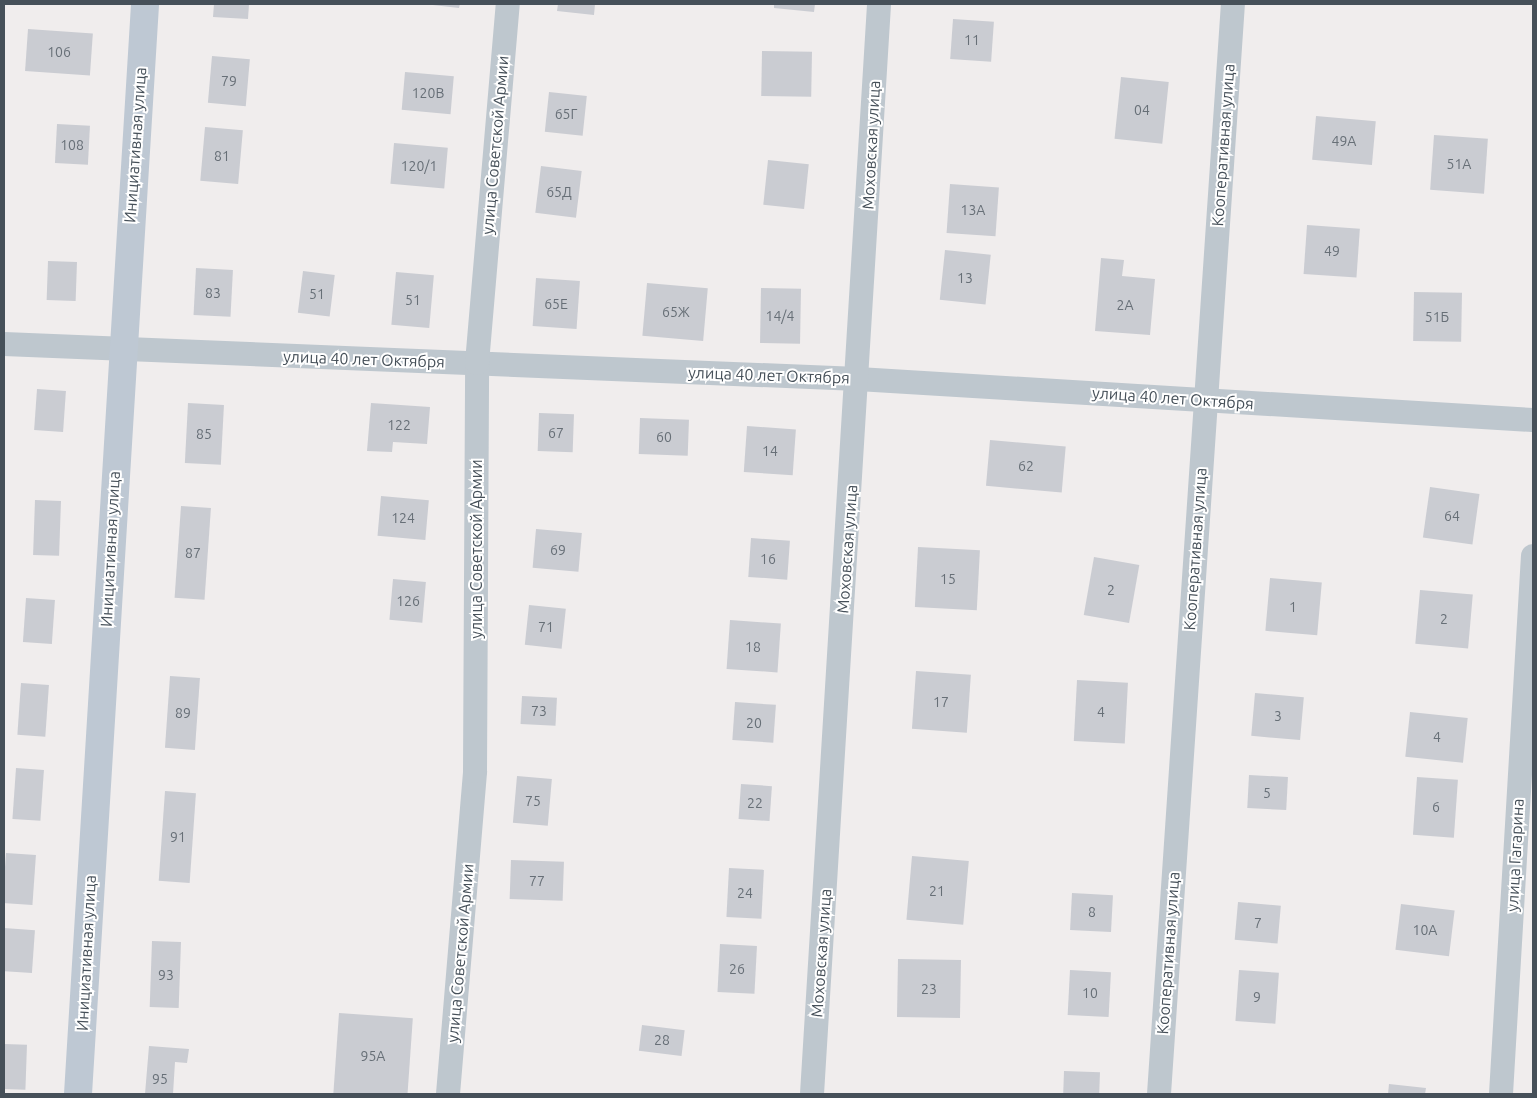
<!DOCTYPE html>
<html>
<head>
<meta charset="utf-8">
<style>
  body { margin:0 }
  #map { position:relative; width:1537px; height:1098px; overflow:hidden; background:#f0eded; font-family:Ubuntu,sans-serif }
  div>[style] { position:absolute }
  .building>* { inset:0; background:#caccd2; transform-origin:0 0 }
  .street>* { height:24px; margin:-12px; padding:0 12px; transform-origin:12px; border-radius:12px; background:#bec7ce }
  .secondary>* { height:28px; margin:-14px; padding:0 14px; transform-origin:14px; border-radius:14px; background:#bec8d3 }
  span { translate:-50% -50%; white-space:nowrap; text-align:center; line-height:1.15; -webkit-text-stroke:4px #fff; paint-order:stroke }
  .number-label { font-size:14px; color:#676f77 }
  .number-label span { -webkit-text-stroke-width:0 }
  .street-label { font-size:16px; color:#465059 }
  .frame { position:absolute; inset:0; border:5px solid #465059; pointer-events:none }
</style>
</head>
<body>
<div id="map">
  <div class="building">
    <i style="clip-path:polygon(214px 4px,249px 4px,248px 19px,213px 17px)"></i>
    <i style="clip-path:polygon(424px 4px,460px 4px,459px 8px)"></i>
    <i style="clip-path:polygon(558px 4px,595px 4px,594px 15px,557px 11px)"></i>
    <i style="clip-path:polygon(774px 4px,815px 4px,814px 12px,774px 8px)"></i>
    <i style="left:953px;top:19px;width:41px;height:40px;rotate:4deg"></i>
    <i style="left:28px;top:29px;width:65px;height:42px;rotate:4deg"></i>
    <i style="left:762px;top:51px;width:50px;height:45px;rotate:1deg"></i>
    <i style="left:212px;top:56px;width:38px;height:47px;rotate:5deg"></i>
    <i style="left:405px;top:72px;width:49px;height:38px;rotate:5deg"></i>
    <i style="left:1121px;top:77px;width:48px;height:62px;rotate:6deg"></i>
    <i style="left:549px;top:92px;width:38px;height:40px;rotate:6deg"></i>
    <i style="left:1316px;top:116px;width:60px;height:44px;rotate:5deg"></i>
    <i style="left:57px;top:124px;width:33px;height:39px;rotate:3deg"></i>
    <i style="left:205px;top:127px;width:38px;height:54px;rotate:5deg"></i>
    <i style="left:1434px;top:135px;width:54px;height:55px;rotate:4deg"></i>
    <i style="left:394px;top:143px;width:54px;height:41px;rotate:5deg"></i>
    <i style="left:768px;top:160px;width:41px;height:45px;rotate:6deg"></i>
    <i style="left:541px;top:166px;width:41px;height:47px;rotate:7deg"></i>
    <i style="left:950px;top:184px;width:49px;height:49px;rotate:4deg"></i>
    <i style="left:1307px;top:225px;width:53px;height:49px;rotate:4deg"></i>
    <i style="left:945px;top:250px;width:46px;height:50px;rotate:6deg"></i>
    <i style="clip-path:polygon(1101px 258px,1124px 260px,1122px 276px,1155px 279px,1150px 335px,1095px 331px)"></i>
    <i style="left:48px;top:261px;width:29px;height:39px;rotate:2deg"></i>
    <i style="left:196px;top:268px;width:37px;height:47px;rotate:3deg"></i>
    <i style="left:303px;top:271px;width:32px;height:42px;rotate:7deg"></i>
    <i style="left:396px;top:272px;width:38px;height:53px;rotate:5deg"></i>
    <i style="left:536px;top:278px;width:44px;height:48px;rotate:4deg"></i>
    <i style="left:647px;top:283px;width:61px;height:53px;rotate:5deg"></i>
    <i style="left:761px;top:288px;width:40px;height:55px;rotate:1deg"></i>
    <i style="left:1414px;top:292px;width:48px;height:49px;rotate:1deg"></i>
    <i style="left:37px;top:389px;width:29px;height:41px;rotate:4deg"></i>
    <i style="left:188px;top:403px;width:36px;height:60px;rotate:3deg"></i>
    <i style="clip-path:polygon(371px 403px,430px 407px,427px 444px,393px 442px,392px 452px,367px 451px)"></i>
    <i style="left:539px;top:413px;width:35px;height:38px;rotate:2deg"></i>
    <i style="left:640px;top:418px;width:49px;height:36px;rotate:2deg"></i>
    <i style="left:747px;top:426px;width:49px;height:46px;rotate:4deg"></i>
    <i style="left:990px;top:440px;width:76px;height:46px;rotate:5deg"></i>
    <i style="left:1430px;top:487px;width:50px;height:51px;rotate:8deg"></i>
    <i style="left:381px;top:496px;width:48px;height:40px;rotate:5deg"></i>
    <i style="left:35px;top:500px;width:26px;height:55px;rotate:2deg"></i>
    <i style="left:181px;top:506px;width:30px;height:92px;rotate:4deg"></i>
    <i style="left:536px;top:529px;width:46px;height:39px;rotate:5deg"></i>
    <i style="left:751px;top:538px;width:39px;height:39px;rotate:4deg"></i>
    <i style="left:918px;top:547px;width:62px;height:60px;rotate:3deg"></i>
    <i style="left:1094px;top:557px;width:46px;height:59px;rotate:10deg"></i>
    <i style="left:1270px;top:578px;width:52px;height:53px;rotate:5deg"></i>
    <i style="left:393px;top:579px;width:33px;height:41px;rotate:5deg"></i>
    <i style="left:1420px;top:590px;width:53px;height:54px;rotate:5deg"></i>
    <i style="left:26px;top:598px;width:29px;height:44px;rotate:4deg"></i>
    <i style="left:529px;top:605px;width:37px;height:40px;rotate:6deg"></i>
    <i style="left:730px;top:620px;width:51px;height:49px;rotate:4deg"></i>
    <i style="left:916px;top:671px;width:55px;height:58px;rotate:4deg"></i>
    <i style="left:170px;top:676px;width:30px;height:72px;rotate:4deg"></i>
    <i style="left:1077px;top:680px;width:51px;height:61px;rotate:3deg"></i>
    <i style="left:21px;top:683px;width:28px;height:52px;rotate:4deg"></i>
    <i style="left:1255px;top:693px;width:49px;height:43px;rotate:5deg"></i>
    <i style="left:522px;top:696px;width:35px;height:28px;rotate:3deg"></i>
    <i style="left:735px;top:702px;width:41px;height:38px;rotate:4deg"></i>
    <i style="left:1410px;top:712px;width:58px;height:45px;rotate:6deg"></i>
    <i style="left:16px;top:768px;width:28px;height:51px;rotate:4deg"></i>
    <i style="left:1249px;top:775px;width:39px;height:33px;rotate:3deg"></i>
    <i style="left:517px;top:776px;width:35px;height:47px;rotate:5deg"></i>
    <i style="left:1417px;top:777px;width:41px;height:58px;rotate:4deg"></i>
    <i style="left:741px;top:784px;width:31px;height:35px;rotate:4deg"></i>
    <i style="left:165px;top:791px;width:31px;height:90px;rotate:4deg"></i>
    <i style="left:6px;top:853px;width:30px;height:50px;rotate:4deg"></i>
    <i style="left:912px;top:856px;width:57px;height:64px;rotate:5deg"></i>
    <i style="left:511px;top:860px;width:53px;height:39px;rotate:2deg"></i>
    <i style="left:729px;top:868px;width:35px;height:49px;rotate:3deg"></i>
    <i style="left:1072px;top:893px;width:41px;height:37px;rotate:3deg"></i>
    <i style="left:1238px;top:902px;width:43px;height:38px;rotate:5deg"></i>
    <i style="left:1401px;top:904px;width:54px;height:46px;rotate:7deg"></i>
    <i style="left:4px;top:928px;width:31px;height:43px;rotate:4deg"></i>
    <i style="left:152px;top:941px;width:29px;height:66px;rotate:2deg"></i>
    <i style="left:720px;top:944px;width:37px;height:48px;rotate:3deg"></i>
    <i style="left:898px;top:959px;width:63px;height:58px;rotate:1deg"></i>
    <i style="left:1070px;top:970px;width:41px;height:45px;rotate:3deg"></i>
    <i style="left:1239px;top:970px;width:40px;height:51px;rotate:4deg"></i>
    <i style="left:339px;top:1013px;width:74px;height:81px;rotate:4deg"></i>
    <i style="left:642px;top:1025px;width:43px;height:26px;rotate:7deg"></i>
    <i style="left:4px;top:1044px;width:23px;height:45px;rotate:2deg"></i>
    <i style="clip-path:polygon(149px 1046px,189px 1049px,187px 1063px,175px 1062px,173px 1094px,145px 1094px)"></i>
    <i style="left:1064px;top:1071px;width:36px;height:23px;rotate:2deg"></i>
    <i style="clip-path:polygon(1389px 1084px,1426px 1088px,1425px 1094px,1388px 1094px)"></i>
  </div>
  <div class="street">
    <i style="left:4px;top:344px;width:855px;rotate:2.35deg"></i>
    <i style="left:858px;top:379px;width:676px;rotate:3.48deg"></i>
    <i style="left:448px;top:1094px;width:324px;rotate:-85.2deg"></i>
    <i style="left:475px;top:771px;width:408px;rotate:-89.7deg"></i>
    <i style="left:477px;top:363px;width:360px;rotate:-85.1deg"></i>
    <i style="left:812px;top:1094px;width:1092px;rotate:-86.48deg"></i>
    <i style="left:1159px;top:1094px;width:1093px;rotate:-86.12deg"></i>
    <i style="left:1501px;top:1094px;width:539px;rotate:-86.6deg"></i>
  </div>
  <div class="secondary">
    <i style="left:78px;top:1094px;width:1092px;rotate:-86.48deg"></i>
  </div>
  <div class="number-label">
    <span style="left:972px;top:40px">11</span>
    <span style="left:59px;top:52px">106</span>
    <span style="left:229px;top:81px">79</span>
    <span style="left:428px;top:93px">120В</span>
    <span style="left:1142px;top:110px">04</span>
    <span style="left:566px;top:114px">65Г</span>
    <span style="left:1344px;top:141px">49А</span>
    <span style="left:72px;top:145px">108</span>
    <span style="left:222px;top:156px">81</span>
    <span style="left:1459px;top:164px">51А</span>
    <span style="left:419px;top:166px">120/1</span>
    <span style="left:559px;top:192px">65Д</span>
    <span style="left:973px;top:210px">13А</span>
    <span style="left:1332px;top:251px">49</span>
    <span style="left:965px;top:278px">13</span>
    <span style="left:213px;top:293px">83</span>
    <span style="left:317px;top:294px">51</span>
    <span style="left:413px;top:300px">51</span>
    <span style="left:556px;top:304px">65Е</span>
    <span style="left:1125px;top:305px">2А</span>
    <span style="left:676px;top:312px">65Ж</span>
    <span style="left:780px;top:316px">14/4</span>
    <span style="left:1437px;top:317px">51Б</span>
    <span style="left:399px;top:425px">122</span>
    <span style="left:556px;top:433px">67</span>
    <span style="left:204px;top:434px">85</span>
    <span style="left:664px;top:437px">60</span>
    <span style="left:770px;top:451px">14</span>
    <span style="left:1026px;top:466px">62</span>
    <span style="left:1452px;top:516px">64</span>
    <span style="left:403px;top:518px">124</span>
    <span style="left:558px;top:550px">69</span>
    <span style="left:193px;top:553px">87</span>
    <span style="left:768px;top:559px">16</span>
    <span style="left:948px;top:579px">15</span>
    <span style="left:1111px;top:590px">2</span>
    <span style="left:408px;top:601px">126</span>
    <span style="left:1293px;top:607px">1</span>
    <span style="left:1444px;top:619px">2</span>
    <span style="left:546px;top:627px">71</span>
    <span style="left:753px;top:647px">18</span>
    <span style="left:941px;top:702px">17</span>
    <span style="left:539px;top:711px">73</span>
    <span style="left:1101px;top:712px">4</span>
    <span style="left:183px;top:713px">89</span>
    <span style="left:1278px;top:716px">3</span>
    <span style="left:754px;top:723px">20</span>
    <span style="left:1437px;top:737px">4</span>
    <span style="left:1267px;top:793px">5</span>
    <span style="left:533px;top:801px">75</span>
    <span style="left:755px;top:803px">22</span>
    <span style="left:1436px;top:807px">6</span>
    <span style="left:178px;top:837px">91</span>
    <span style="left:537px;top:881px">77</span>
    <span style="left:937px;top:891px">21</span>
    <span style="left:745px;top:893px">24</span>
    <span style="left:1092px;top:912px">8</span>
    <span style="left:1258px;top:923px">7</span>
    <span style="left:1425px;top:930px">10А</span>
    <span style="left:737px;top:969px">26</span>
    <span style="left:166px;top:975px">93</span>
    <span style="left:929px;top:989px">23</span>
    <span style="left:1090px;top:993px">10</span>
    <span style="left:1257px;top:997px">9</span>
    <span style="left:662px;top:1040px">28</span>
    <span style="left:373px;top:1056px">95А</span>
    <span style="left:160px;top:1079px">95</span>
  </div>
  <div class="street-label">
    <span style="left:135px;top:145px;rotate:-86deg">Инициативная улица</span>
    <span style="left:495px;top:145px;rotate:-85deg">улица Советской Армии</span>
    <span style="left:871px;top:145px;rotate:-87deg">Моховская улица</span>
    <span style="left:1223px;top:145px;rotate:-86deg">Кооперативная улица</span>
    <span style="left:364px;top:359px;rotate:2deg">улица 40 лет Октября</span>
    <span style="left:769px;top:375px;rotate:2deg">улица 40 лет Октября</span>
    <span style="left:1173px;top:398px;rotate:4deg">улица 40 лет Октября</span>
    <span style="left:110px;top:549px;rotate:-87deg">Инициативная улица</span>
    <span style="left:476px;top:549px;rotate:-90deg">улица Советской Армии</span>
    <span style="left:847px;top:549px;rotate:-86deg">Моховская улица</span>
    <span style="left:1195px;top:549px;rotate:-86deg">Кооперативная улица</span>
    <span style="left:1515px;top:855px;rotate:-87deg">улица Гагарина</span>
    <span style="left:86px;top:953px;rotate:-87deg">Инициативная улица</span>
    <span style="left:460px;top:953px;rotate:-85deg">улица Советской Армии</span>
    <span style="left:821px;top:953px;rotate:-86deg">Моховская улица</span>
    <span style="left:1168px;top:953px;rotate:-86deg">Кооперативная улица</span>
  </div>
  <div class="frame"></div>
</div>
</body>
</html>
